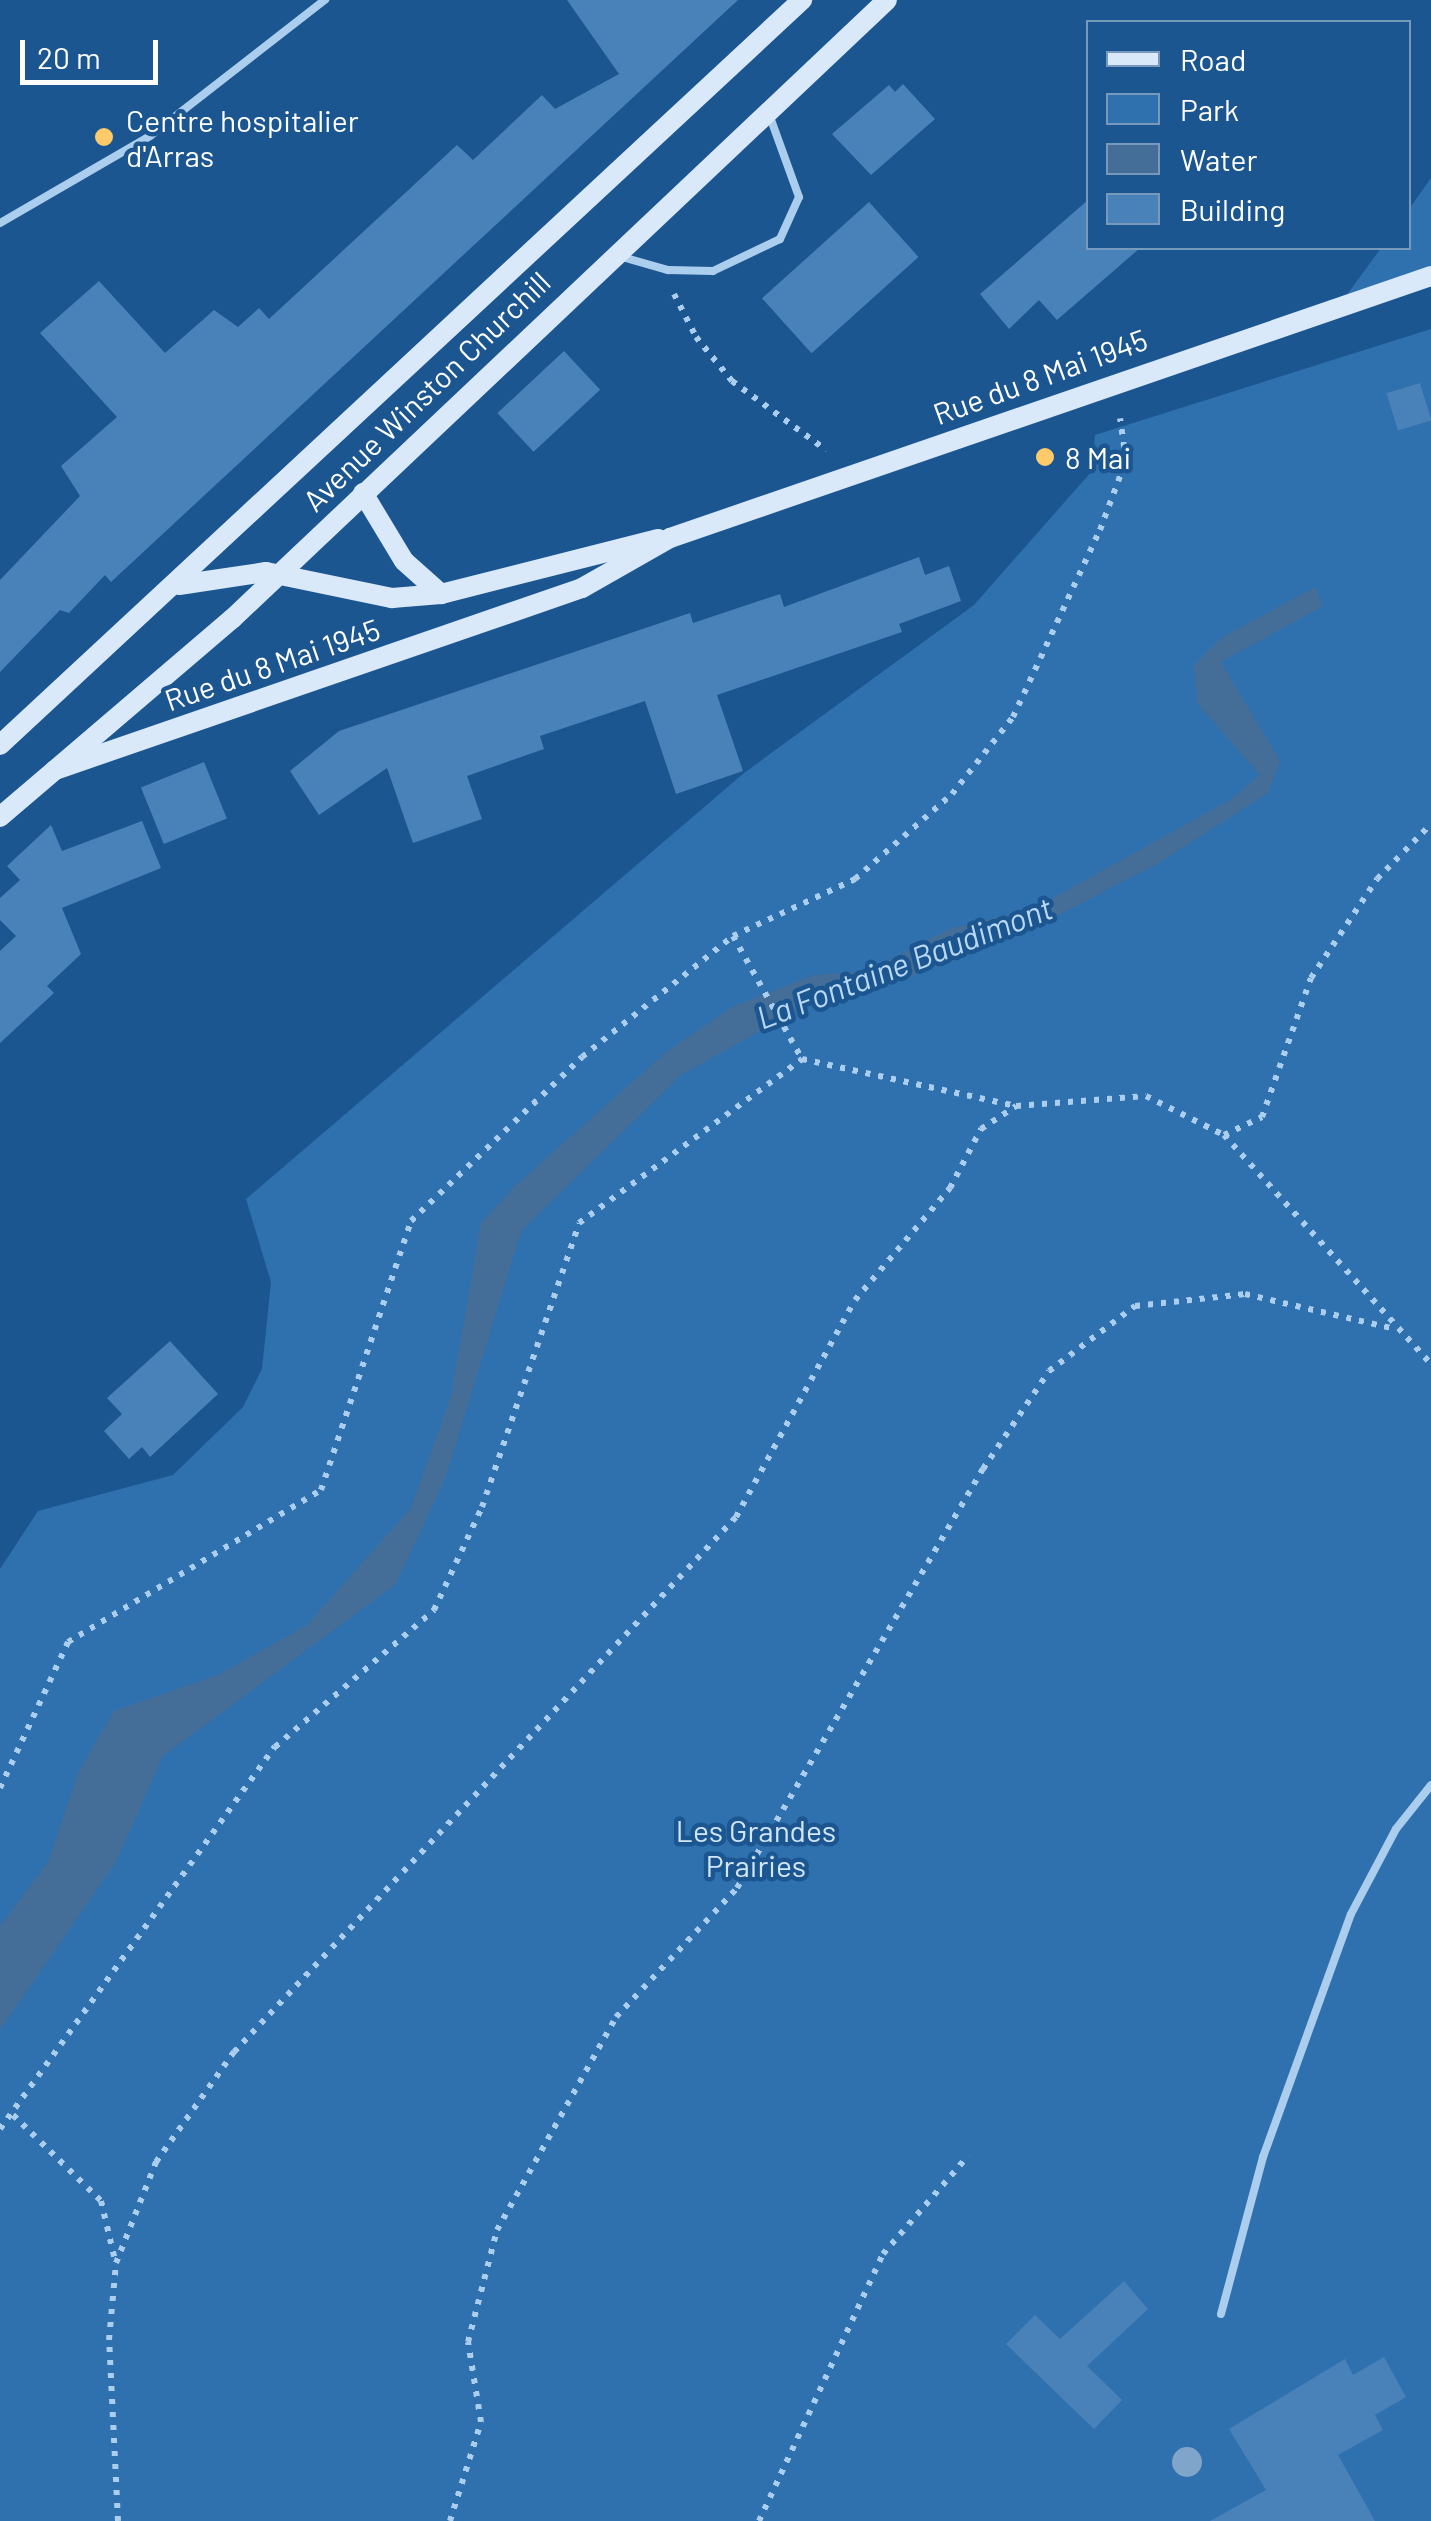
<!DOCTYPE html>
<html>
<head>
<meta charset="utf-8">
<style>
  body { margin:0 }
  #map { position:relative; width:1431px; height:2521px; overflow:hidden; background:#1c5690; font-family:Barlow,sans-serif }
  div>[style] { position:absolute }
  .green>* { inset:0; background:#2f70ae }
  .water>* { inset:0; background:#446e97 }
  .building>* { inset:0; background:#4982b9; transform-origin:0 0 }
  .path>* { height:6px; margin-top:-3px; transform-origin:0; background:repeating-linear-gradient(90deg,#acceee 0 5px,transparent 0 13px) }
  .lane>* { height:8px; margin:-4px; padding:0 4px; transform-origin:4px; border-radius:4px; background:#acceee }
  .secondary>* { height:20px; margin:-10px; padding:0 10px; transform-origin:10px; border-radius:10px; background:#d9e9fa }
  .trees>* { width:30px; height:30px; margin:-15px; border-radius:50%; background:#80a5ca }
  .dots>* { width:28px; height:28px; translate:-50% -50%; box-sizing:border-box; border:5px solid #1c5690; border-radius:50% }
  span { translate:-50% -50%; white-space:nowrap; text-align:center; line-height:1.15; -webkit-text-stroke:9px #1c5690; paint-order:stroke }
  .poi-label { font-size:30px; color:#fff }
  .left { translate:0 -50%; text-align:left }
  .street-label { font-size:30px; color:#fff }
  .park-label { font-size:30px; color:#d2e6fa }
  .water-label { font-size:32px; color:#b8d8f5; font-style:italic }
  .legend { position:absolute; left:1086px; top:20px; width:325px; height:230px; box-sizing:border-box; background:#1c5690; border:2px solid #779abc; margin:0; padding:12px 18px; list-style:none; font-size:30px; color:#fff }
  .legend li { display:flex; align-items:center; gap:20px; height:50px }
  .legend b { width:50px; border:2px solid #779abc }
  .scale { position:absolute; left:20px; top:40px; width:138px; height:45px; box-sizing:border-box; border:5px solid #fff; border-top:0; padding-left:12px; font-size:30px; line-height:35px; white-space:nowrap; color:#fff; -webkit-text-stroke:8px #1c5690; paint-order:stroke }
</style>
</head>
<body>
<div id="map">
  <div class="green">
    <i style="clip-path:polygon(1431px 178px,1431px 276px,1338px 307px,1381px 248px,1408px 248px,1409px 209px)"></i>
    <i style="clip-path:polygon(1431px 329px,1431px 2521px,0 2521px,0 1569px,38px 1511px,173px 1475px,243px 1407px,262px 1369px,271px 1282px,246px 1199px,744px 773px,974px 605px,1092px 471px,1095px 435px)"></i>
  </div>
  <div class="water">
    <i style="clip-path:polygon(1315px 587px,1323px 606px,1221px 662px,1280px 761px,1268px 793px,1157px 864px,1033px 928px,894px 983px,803px 1007px,681px 1075px,521px 1231px,446px 1476px,396px 1584px,163px 1756px,116px 1862px,0 2030px,0 1926px,48px 1862px,79px 1771px,114px 1711px,218px 1675px,307px 1625px,411px 1508px,451px 1396px,481px 1223px,515px 1186px,665px 1053px,732px 1007px,814px 975px,868px 971px,949px 929px,1033px 909px,1230px 800px,1260px 775px,1197px 703px,1194px 665px,1221px 638px)"></i>
  </div>
  <div class="building">
    <i style="clip-path:polygon(567px 0,738px 0,111px 582px,105px 575px,69px 613px,60px 610px,0 672px,0 580px,80px 496px,61px 466px,117px 417px,40px 333px,99px 281px,165px 353px,214px 310px,238px 327px,259px 308px,269px 319px,457px 145px,473px 160px,542px 95px,555px 109px,619px 74px)"></i>
    <i style="clip-path:polygon(903px 84px,935px 119px,871px 175px,832px 134px,889px 85px,895px 92px)"></i>
    <i style="clip-path:polygon(1088px 200px,1088px 248px,1140px 248px,1057px 320px,1039px 300px,1009px 329px,980px 294px)"></i>
    <i style="left:869px;top:202px;width:74px;height:144px;rotate:48deg"></i>
    <i style="left:564px;top:351px;width:53px;height:91px;rotate:47deg"></i>
    <i style="left:1420px;top:383px;width:39px;height:35px;rotate:73deg"></i>
    <i style="clip-path:polygon(919px 557px,925px 575px,949px 566px,961px 601px,899px 624px,902px 632px,717px 695px,743px 771px,676px 794px,645px 701px,540px 736px,544px 749px,467px 776px,482px 819px,413px 843px,387px 768px,319px 815px,290px 771px,339px 731px,690px 613px,693px 623px,780px 594px,784px 607px)"></i>
    <i style="left:204px;top:762px;width:61px;height:68px;rotate:68deg"></i>
    <i style="clip-path:polygon(142px 821px,161px 868px,62px 908px,81px 954px,47px 986px,54px 993px,0 1043px,0 951px,16px 936px,0 920px,0 898px,20px 880px,7px 866px,51px 825px,62px 851px)"></i>
    <i style="clip-path:polygon(170px 1341px,218px 1394px,150px 1457px,142px 1447px,129px 1459px,104px 1431px,122px 1414px,107px 1398px)"></i>
    <i style="clip-path:polygon(1124px 2281px,1148px 2309px,1087px 2366px,1122px 2400px,1094px 2429px,1006px 2344px,1035px 2315px,1060px 2339px)"></i>
    <i style="clip-path:polygon(1384px 2357px,1406px 2397px,1375px 2415px,1383px 2430px,1338px 2455px,1375px 2521px,1210px 2521px,1266px 2490px,1229px 2429px,1345px 2359px,1353px 2375px)"></i>
  </div>
  <div class="path">
    <i style="left:674px;top:294px;width:48px;rotate:62.9deg"></i>
    <i style="left:696px;top:337px;width:57px;rotate:50.7deg"></i>
    <i style="left:732px;top:381px;width:117px;rotate:36.3deg"></i>
    <i style="left:733px;top:936px;width:141px;rotate:60.7deg"></i>
    <i style="left:1224px;top:1135px;width:42px;rotate:-25.3deg"></i>
    <i style="left:1262px;top:1117px;width:147px;rotate:-70.6deg"></i>
    <i style="left:1311px;top:978px;width:119px;rotate:-56.3deg"></i>
    <i style="left:1377px;top:879px;width:77px;rotate:-45.5deg"></i>
    <i style="left:0;top:1788px;width:161px;rotate:-65deg"></i>
    <i style="left:68px;top:1642px;width:295px;rotate:-31deg"></i>
    <i style="left:321px;top:1490px;width:284px;rotate:-71.5deg"></i>
    <i style="left:411px;top:1221px;width:237px;rotate:-43.8deg"></i>
    <i style="left:582px;top:1057px;width:193px;rotate:-38.7deg"></i>
    <i style="left:733px;top:936px;width:135px;rotate:-25deg"></i>
    <i style="left:855px;top:879px;width:129px;rotate:-41.2deg"></i>
    <i style="left:952px;top:794px;width:98px;rotate:-51.6deg"></i>
    <i style="left:1013px;top:717px;width:206px;rotate:-65.1deg"></i>
    <i style="left:1100px;top:530px;width:75px;rotate:-69.6deg"></i>
    <i style="left:1126px;top:460px;width:42px;rotate:-98.1deg"></i>
    <i style="left:13px;top:2115px;width:123px;rotate:44.3deg"></i>
    <i style="left:101px;top:2201px;width:61px;rotate:76.7deg"></i>
    <i style="left:0;top:2129px;width:471px;rotate:-54.3deg"></i>
    <i style="left:275px;top:1747px;width:210px;rotate:-40.7deg"></i>
    <i style="left:434px;top:1610px;width:114px;rotate:-65deg"></i>
    <i style="left:482px;top:1507px;width:300px;rotate:-71.1deg"></i>
    <i style="left:579px;top:1223px;width:277px;rotate:-36.3deg"></i>
    <i style="left:802px;top:1059px;width:219px;rotate:12.4deg"></i>
    <i style="left:1016px;top:1106px;width:130px;rotate:-4.4deg"></i>
    <i style="left:1146px;top:1096px;width:87px;rotate:26.6deg"></i>
    <i style="left:1224px;top:1135px;width:309px;rotate:47.9deg"></i>
    <i style="left:118px;top:2521px;width:181px;rotate:-92.8deg"></i>
    <i style="left:109px;top:2340px;width:77px;rotate:-84.8deg"></i>
    <i style="left:116px;top:2263px;width:109px;rotate:-68.4deg"></i>
    <i style="left:156px;top:2162px;width:135px;rotate:-54.7deg"></i>
    <i style="left:234px;top:2052px;width:734px;rotate:-46.82deg"></i>
    <i style="left:736px;top:1517px;width:247px;rotate:-61.3deg"></i>
    <i style="left:855px;top:1300px;width:147px;rotate:-49.7deg"></i>
    <i style="left:950px;top:1188px;width:67px;rotate:-62.3deg"></i>
    <i style="left:981px;top:1129px;width:42px;rotate:-33.3deg"></i>
    <i style="left:450px;top:2521px;width:104px;rotate:-72.6deg"></i>
    <i style="left:481px;top:2422px;width:81px;rotate:-99.2deg"></i>
    <i style="left:468px;top:2342px;width:116px;rotate:-75.5deg"></i>
    <i style="left:497px;top:2230px;width:244px;rotate:-60.8deg"></i>
    <i style="left:616px;top:2017px;width:177px;rotate:-46.8deg"></i>
    <i style="left:737px;top:1888px;width:486px;rotate:-59.6deg"></i>
    <i style="left:983px;top:1469px;width:118px;rotate:-56deg"></i>
    <i style="left:1049px;top:1371px;width:108px;rotate:-37.1deg"></i>
    <i style="left:1135px;top:1306px;width:111px;rotate:-6.2deg"></i>
    <i style="left:1245px;top:1294px;width:155px;rotate:13.1deg"></i>
    <i style="left:759px;top:2521px;width:294px;rotate:-65.1deg"></i>
    <i style="left:883px;top:2254px;width:130px;rotate:-49.1deg"></i>
  </div>
  <div class="lane">
    <i style="left:0;top:223px;width:173px;rotate:-30.1deg"></i>
    <i style="left:150px;top:136px;width:222px;rotate:-37.9deg"></i>
    <i style="left:622px;top:257px;width:48px;rotate:15.8deg"></i>
    <i style="left:668px;top:270px;width:45px;rotate:1.3deg"></i>
    <i style="left:713px;top:271px;width:74px;rotate:-25.5deg"></i>
    <i style="left:780px;top:239px;width:46px;rotate:-65.7deg"></i>
    <i style="left:799px;top:197px;width:85px;rotate:-109.9deg"></i>
    <i style="left:1221px;top:2314px;width:163px;rotate:-75deg"></i>
    <i style="left:1263px;top:2157px;width:258px;rotate:-70.1deg"></i>
    <i style="left:1351px;top:1914px;width:96px;rotate:-62.1deg"></i>
    <i style="left:1396px;top:1829px;width:56px;rotate:-51.5deg"></i>
  </div>
  <div class="secondary">
    <i style="left:363px;top:493px;width:79px;rotate:58.9deg"></i>
    <i style="left:404px;top:561px;width:50px;rotate:41.7deg"></i>
    <i style="left:179px;top:585px;width:88px;rotate:-8.5deg"></i>
    <i style="left:266px;top:572px;width:129px;rotate:11.7deg"></i>
    <i style="left:392px;top:598px;width:49px;rotate:-4.7deg"></i>
    <i style="left:441px;top:594px;width:224px;rotate:-14.2deg"></i>
    <i style="left:0;top:745px;width:1095px;rotate:-42.89deg"></i>
    <i style="left:55px;top:770px;width:558px;rotate:-19.05deg"></i>
    <i style="left:582px;top:588px;width:101px;rotate:-29.6deg"></i>
    <i style="left:670px;top:538px;width:805px;rotate:-19deg"></i>
    <i style="left:0;top:817px;width:305px;rotate:-40.5deg"></i>
    <i style="left:232px;top:619px;width:901px;rotate:-43.38deg"></i>
  </div>
  <div class="trees">
    <i style="left:1187px;top:2462px"></i>
  </div>
  <div class="dots">
    <i style="left:104px;top:137px;background:#feca6a"></i>
    <i style="left:1045px;top:457px;background:#feca6a"></i>
  </div>
  <div class="poi-label">
    <span class="left" style="left:126px;top:137px">Centre hospitalier<br>d'Arras</span>
    <span class="left" style="left:1065px;top:457px">8 Mai</span>
  </div>
  <div class="street-label">
    <span style="left:1040px;top:376px;rotate:-20deg">Rue du 8 Mai 1945</span>
    <span style="left:426px;top:391px;rotate:-44deg">Avenue Winston Churchill</span>
    <span style="left:272px;top:664px;rotate:-19deg">Rue du 8 Mai 1945</span>
  </div>
  <div class="park-label">
    <span style="left:756px;top:1847px">Les Grandes<br>Prairies</span>
  </div>
  <div class="water-label">
    <span style="left:904px;top:962px;rotate:-21deg">La Fontaine Baudimont</span>
  </div>
  <ul class="legend">
  <li><b style="height:12px;background:#d9e9fa"></b>Road</li>
  <li><b style="height:28px;background:#2f70ae"></b>Park</li>
  <li><b style="height:28px;background:#446e97"></b>Water</li>
  <li><b style="height:28px;background:#4982b9"></b>Building</li>
  </ul>
  <div class="scale">20 m</div>
</div>
</body>
</html>
